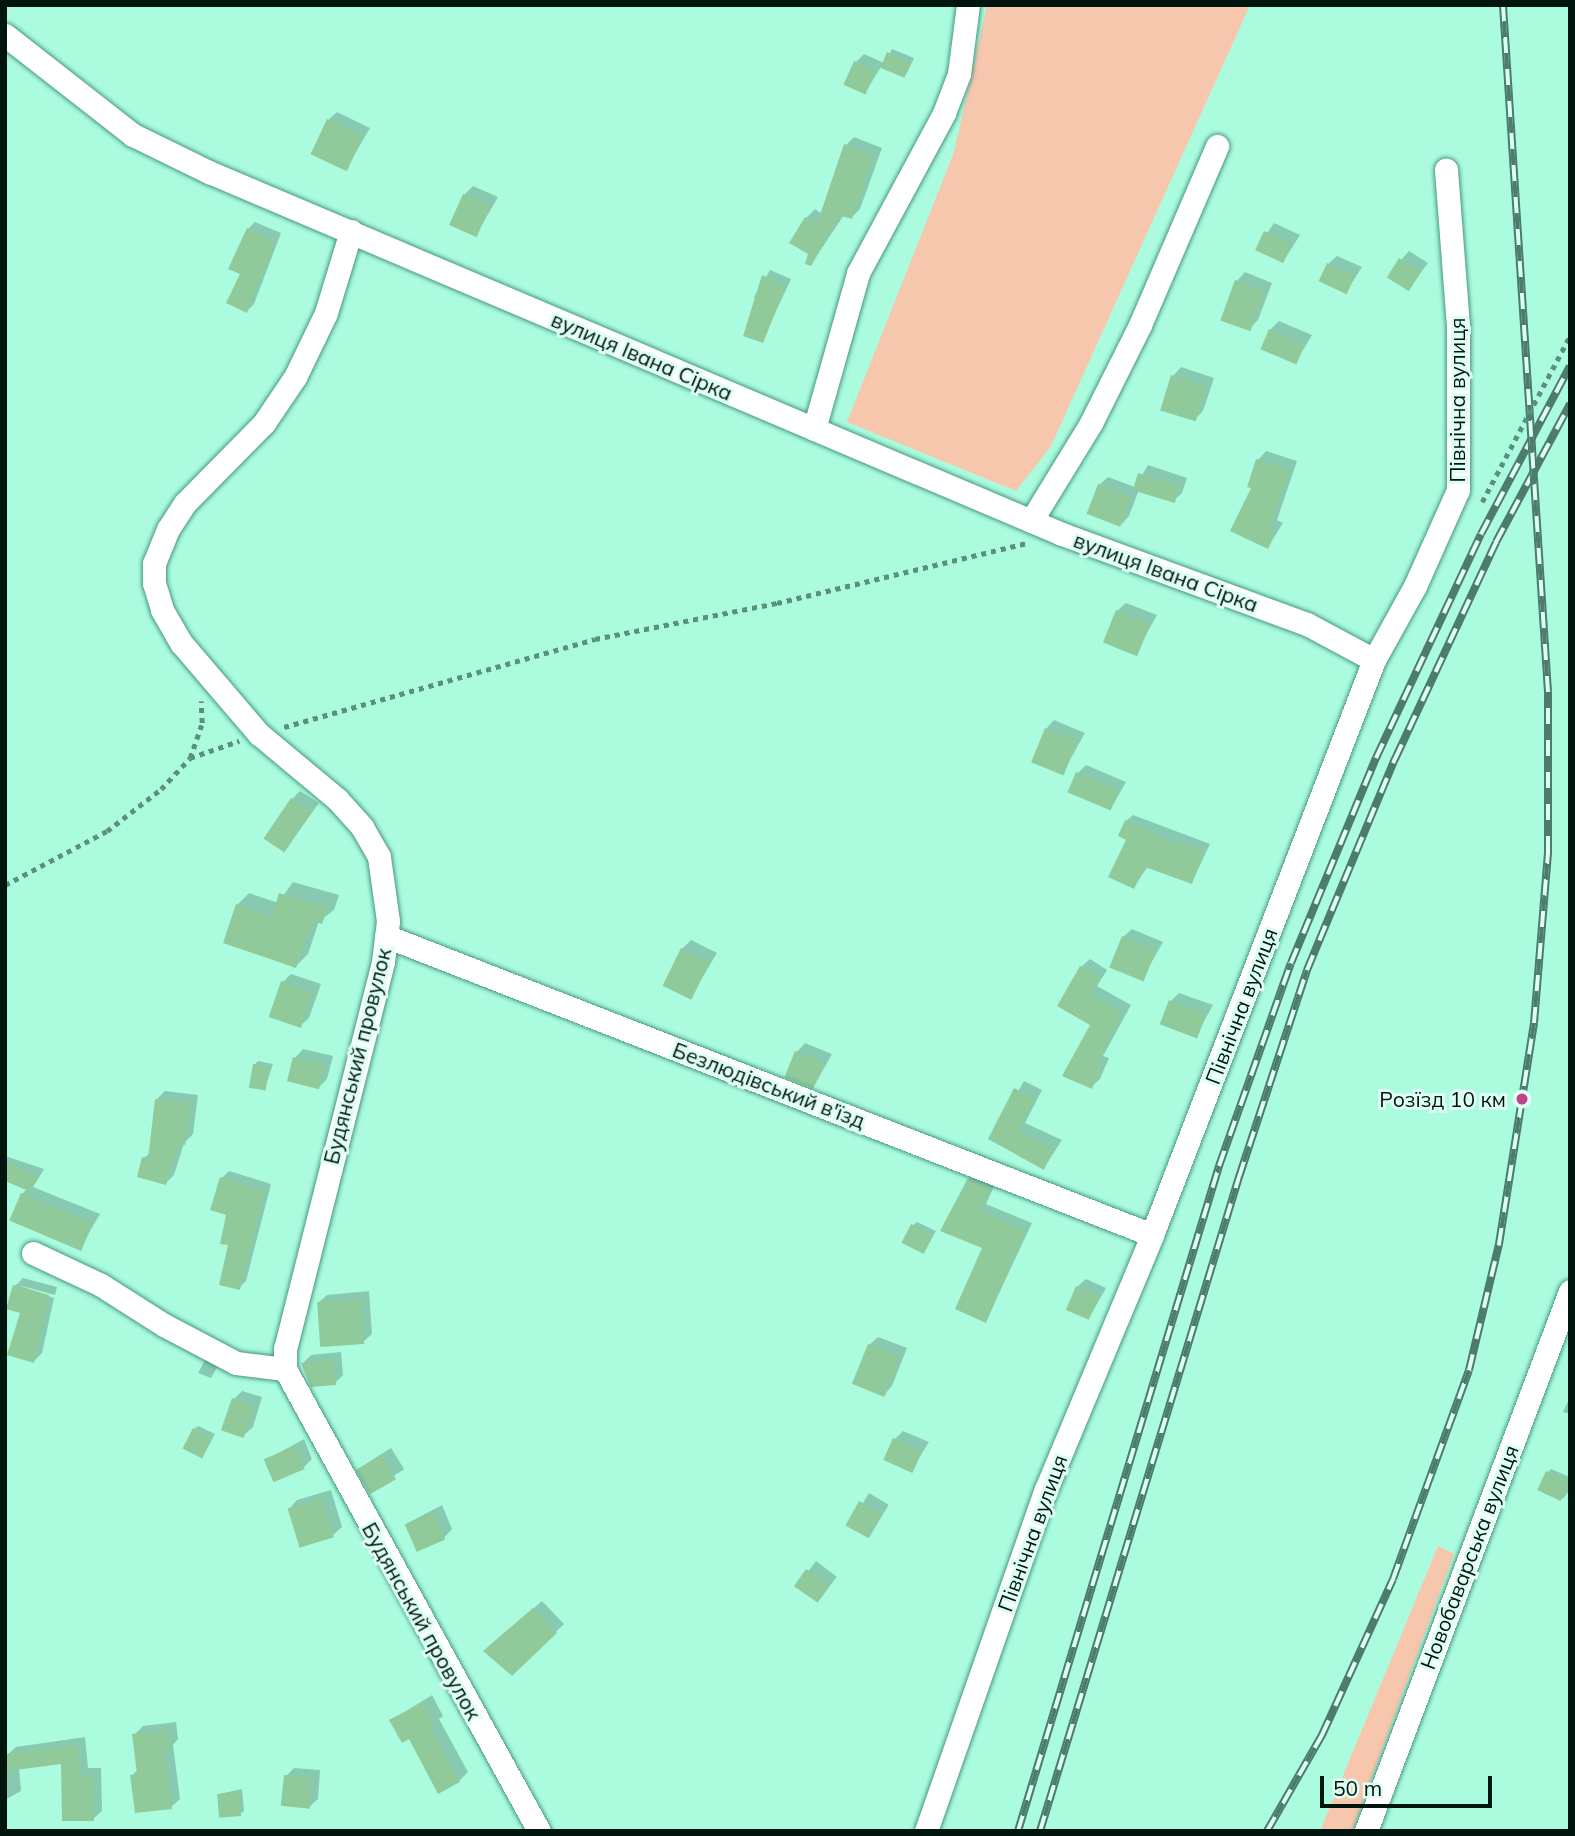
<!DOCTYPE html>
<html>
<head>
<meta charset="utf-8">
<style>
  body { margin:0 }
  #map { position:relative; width:1575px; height:1836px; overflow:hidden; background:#abfcdf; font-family:Mulish,sans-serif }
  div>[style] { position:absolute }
  .green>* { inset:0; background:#f7c7ad }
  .shadow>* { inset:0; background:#0003; transform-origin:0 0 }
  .building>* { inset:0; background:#90ca9a; transform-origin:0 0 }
  .path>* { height:4.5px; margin-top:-2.25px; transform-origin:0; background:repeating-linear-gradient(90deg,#5b907c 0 5px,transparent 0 10px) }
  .roads { filter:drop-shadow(0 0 2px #47987e) drop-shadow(0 0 2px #47987e) }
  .minor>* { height:23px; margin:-11.5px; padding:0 11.5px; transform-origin:11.5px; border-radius:11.5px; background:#fff }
  .rail>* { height:8px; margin-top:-4px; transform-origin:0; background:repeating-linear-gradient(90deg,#dffef2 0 16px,#4c7c6b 0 32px); box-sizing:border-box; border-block:2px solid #4c7c6b }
  .path-bridge>* { height:4.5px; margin-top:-2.25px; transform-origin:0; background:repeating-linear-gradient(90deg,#5b907c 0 5px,transparent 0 10px) }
  .dots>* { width:19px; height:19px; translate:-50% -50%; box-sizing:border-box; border:4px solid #dffef2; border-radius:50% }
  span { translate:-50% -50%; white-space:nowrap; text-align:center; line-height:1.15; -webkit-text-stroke:6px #dffef2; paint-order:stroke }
  .street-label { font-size:21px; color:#00150d }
  .poi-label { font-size:21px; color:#00150d }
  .right { translate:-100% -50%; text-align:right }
  .frame { position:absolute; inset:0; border:7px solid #00150d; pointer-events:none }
  .scale { position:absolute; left:1320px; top:1776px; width:172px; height:32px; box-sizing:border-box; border:4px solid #00150d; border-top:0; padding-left:9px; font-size:21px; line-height:24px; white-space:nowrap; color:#00150d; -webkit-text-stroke:5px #dffef2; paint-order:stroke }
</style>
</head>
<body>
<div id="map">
  <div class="green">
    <i style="clip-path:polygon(987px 5px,1250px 5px,1051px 446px,1016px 491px,847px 422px,954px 152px)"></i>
    <i style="clip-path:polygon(1438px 1546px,1454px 1554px,1352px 1831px,1320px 1831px)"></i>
  </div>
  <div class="shadow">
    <i style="clip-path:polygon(892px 49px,914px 58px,907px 73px,904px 76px,881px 67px,865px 93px,856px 62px,864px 54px,884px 63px)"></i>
    <i style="clip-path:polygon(337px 112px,370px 128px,346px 169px,328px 120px)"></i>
    <i style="clip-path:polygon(854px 137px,882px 148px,860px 209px,852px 217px,844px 215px,811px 264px,806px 218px,815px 209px,822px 214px,846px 145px)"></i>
    <i style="clip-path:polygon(473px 186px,498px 197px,476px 235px,464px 195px)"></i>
    <i style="clip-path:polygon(255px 222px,281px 233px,254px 304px,247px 311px,242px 273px,248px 229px)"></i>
    <i style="clip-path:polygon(1274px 223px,1300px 235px,1283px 262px,1257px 249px)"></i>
    <i style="clip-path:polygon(1409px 251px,1428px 263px,1408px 290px,1401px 260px)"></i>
    <i style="clip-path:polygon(1337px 256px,1362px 267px,1346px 292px,1328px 264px)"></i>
    <i style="clip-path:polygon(770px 270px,791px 279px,762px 341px,758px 299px,754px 297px)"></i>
    <i style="clip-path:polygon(1245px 272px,1272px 283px,1258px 320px,1249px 329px,1237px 281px)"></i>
    <i style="clip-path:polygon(1279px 321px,1312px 335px,1296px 362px,1270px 330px)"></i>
    <i style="clip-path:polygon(1181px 367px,1214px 378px,1203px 411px,1195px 419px,1173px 376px)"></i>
    <i style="clip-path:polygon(1266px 451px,1297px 461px,1277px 520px,1283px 523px,1268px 547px,1253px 487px,1249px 486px,1258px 460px)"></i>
    <i style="clip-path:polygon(1148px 465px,1187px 478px,1182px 493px,1173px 501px,1139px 490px,1129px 516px,1121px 525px,1099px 485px,1108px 477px,1135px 487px)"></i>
    <i style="clip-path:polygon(1126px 603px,1157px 615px,1136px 653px,1117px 611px)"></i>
    <i style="clip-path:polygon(1054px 720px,1085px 733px,1062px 774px,1046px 729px)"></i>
    <i style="clip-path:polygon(1086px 765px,1126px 782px,1111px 808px,1078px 773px)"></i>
    <i style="clip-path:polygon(300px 791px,319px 803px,285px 850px,292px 799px)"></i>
    <i style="clip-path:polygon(1133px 815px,1210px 844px,1192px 882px,1148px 866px,1134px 887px,1126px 821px)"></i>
    <i style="clip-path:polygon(293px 882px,339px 895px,334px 910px,319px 921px,308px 954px,296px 966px,237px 905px,249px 893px,278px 903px)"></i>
    <i style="clip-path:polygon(1132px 929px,1163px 942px,1142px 979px,1123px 937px)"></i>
    <i style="clip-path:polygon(691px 940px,717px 953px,690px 998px,682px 949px)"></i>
    <i style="clip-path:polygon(1090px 959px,1107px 970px,1097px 986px,1131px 1005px,1103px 1056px,1109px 1058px,1100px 1079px,1091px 1087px,1092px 1025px,1081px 967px)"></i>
    <i style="clip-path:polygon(291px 974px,321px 984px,309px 1018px,300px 1026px,283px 982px)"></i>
    <i style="clip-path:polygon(1179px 993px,1213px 1005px,1196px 1036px,1171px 1001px)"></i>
    <i style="clip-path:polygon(805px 1043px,832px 1054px,814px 1086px,797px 1052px)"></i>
    <i style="clip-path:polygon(303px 1049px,333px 1056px,327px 1079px,319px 1087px,295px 1058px)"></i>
    <i style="clip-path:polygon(258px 1061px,273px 1064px,265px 1088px,254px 1065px)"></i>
    <i style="clip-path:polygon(1024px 1081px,1042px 1090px,1025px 1123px,1062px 1140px,1044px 1168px,990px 1138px)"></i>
    <i style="clip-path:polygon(165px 1091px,198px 1095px,193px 1134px,184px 1143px,174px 1175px,166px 1183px,144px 1158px,151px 1152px,157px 1099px)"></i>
    <i style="clip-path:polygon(5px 1156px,44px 1169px,33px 1187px,100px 1214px,80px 1248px,22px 1194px,28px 1188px,5px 1179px)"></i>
    <i style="clip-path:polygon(229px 1171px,271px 1184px,246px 1281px,239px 1288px,222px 1178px)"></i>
    <i style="clip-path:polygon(976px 1172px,996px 1182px,986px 1204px,1032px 1223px,986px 1321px,985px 1247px,969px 1179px)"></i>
    <i style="clip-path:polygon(917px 1222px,936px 1231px,924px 1252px,913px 1225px)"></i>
    <i style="clip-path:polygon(23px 1278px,57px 1287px,55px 1295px,18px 1285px,54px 1298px,42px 1353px,34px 1361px,15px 1286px)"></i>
    <i style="clip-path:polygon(1086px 1279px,1106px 1288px,1089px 1318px,1077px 1287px)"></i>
    <i style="clip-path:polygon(369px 1291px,372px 1334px,363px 1342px,318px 1303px,327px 1295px)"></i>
    <i style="clip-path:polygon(878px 1337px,907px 1348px,892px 1386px,884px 1395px,869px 1345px)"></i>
    <i style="clip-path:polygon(341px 1352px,343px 1375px,335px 1383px,303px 1363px,311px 1355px)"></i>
    <i style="clip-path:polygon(206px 1358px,219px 1364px,211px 1378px,198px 1373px)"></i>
    <i style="clip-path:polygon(242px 1391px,262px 1397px,253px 1427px,244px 1435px,234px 1399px)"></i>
    <i style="clip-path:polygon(1570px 1397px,1570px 1414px,1563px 1412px)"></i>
    <i style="clip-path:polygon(198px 1426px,215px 1434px,202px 1456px,194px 1429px)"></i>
    <i style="clip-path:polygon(903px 1431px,929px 1442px,911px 1471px,895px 1439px)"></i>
    <i style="clip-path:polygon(304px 1439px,312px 1459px,304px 1467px,266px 1460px)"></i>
    <i style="left:391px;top:1448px;width:25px;height:39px;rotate:58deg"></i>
    <i style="clip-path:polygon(1551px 1469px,1570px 1477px,1570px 1489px,1563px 1499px,1548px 1472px)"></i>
    <i style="clip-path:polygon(331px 1490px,342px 1527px,333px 1535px,289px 1509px,297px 1500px)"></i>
    <i style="left:869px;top:1493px;width:23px;height:38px;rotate:31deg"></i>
    <i style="clip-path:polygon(442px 1505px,452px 1529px,444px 1538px,406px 1524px)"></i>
    <i style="left:816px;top:1561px;width:26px;height:31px;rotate:37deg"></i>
    <i style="clip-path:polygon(542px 1601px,564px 1624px,512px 1674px,494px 1643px)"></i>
    <i style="clip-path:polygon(432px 1695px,443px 1716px,439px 1719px,468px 1772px,459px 1781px,392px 1720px)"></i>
    <i style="clip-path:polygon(176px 1722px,178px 1739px,173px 1745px,180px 1799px,171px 1807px,132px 1776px,138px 1769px,134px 1735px,143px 1726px)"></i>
    <i style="clip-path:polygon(85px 1737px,88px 1768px,101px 1768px,102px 1811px,93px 1819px,63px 1762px,19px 1768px,21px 1791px,5px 1800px,7px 1755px,16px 1747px)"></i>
    <i style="clip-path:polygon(294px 1768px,320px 1770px,318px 1799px,309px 1807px,286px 1776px)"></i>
    <i style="clip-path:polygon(242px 1789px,244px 1811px,240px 1814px,219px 1794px)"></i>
  </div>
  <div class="building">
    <i style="left:887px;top:52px;width:26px;height:17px;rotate:23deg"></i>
    <i style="left:854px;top:61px;width:24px;height:26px;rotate:24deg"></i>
    <i style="left:327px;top:119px;width:40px;height:39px;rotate:25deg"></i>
    <i style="clip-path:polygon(844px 144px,874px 156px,852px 219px,841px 216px,811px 266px,805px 264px,808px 254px,789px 243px,805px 217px,817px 224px)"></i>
    <i style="left:463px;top:194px;width:30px;height:34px;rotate:24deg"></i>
    <i style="clip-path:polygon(247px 228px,275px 241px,247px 313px,226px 303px,240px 274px,228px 269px)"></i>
    <i style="left:1264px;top:231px;width:31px;height:21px;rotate:25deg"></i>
    <i style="left:1399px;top:258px;width:26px;height:23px;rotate:32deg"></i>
    <i style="left:1327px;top:263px;width:31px;height:20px;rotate:25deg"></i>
    <i style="clip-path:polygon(762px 275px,786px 286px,763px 343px,743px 336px)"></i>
    <i style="left:1235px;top:280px;width:32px;height:43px;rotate:20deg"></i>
    <i style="left:1269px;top:329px;width:39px;height:22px;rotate:23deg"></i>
    <i style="left:1171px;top:375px;width:37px;height:37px;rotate:17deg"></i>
    <i style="clip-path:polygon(1256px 459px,1290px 470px,1270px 529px,1276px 532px,1268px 549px,1230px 531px,1251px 488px,1247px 487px)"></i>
    <i style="left:1138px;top:473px;width:44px;height:18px;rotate:17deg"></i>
    <i style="left:1098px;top:484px;width:36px;height:32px;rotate:21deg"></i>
    <i style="left:1116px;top:610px;width:37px;height:35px;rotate:22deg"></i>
    <i style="left:1045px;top:728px;width:35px;height:37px;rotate:22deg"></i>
    <i style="left:1076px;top:772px;width:47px;height:22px;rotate:23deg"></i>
    <i style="left:291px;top:798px;width:25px;height:49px;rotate:34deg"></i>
    <i style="clip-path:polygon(1125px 820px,1171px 841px,1205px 850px,1192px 884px,1145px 867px,1134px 889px,1108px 877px,1126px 840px,1118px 836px)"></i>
    <i style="clip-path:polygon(279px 893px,328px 907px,322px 924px,312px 921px,296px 968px,223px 943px,236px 904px,272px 916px)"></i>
    <i style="left:1122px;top:936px;width:37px;height:34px;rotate:22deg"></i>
    <i style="left:681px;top:948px;width:32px;height:42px;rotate:26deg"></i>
    <i style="clip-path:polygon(1080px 966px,1100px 978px,1090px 995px,1123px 1013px,1096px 1064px,1102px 1067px,1092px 1089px,1062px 1076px,1090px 1025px,1057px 1006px)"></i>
    <i style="left:281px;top:981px;width:34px;height:38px;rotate:19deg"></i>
    <i style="left:1169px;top:1000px;width:40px;height:26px;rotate:21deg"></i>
    <i style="left:795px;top:1051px;width:31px;height:28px;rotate:22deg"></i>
    <i style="left:293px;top:1057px;width:33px;height:25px;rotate:14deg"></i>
    <i style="left:253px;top:1064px;width:17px;height:24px;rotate:10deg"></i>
    <i style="clip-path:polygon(1014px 1088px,1035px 1099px,1018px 1131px,1054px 1149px,1044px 1170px,988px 1139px)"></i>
    <i style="clip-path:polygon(155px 1099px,191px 1103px,185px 1145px,179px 1144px,166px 1185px,137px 1177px,142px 1157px,148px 1159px)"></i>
    <i style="clip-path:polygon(5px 1162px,38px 1176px,31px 1192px,5px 1181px)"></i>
    <i style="clip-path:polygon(220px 1177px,265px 1191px,240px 1290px,219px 1285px,228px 1245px,220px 1244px,226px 1215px,210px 1210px)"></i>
    <i style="clip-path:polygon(968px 1178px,990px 1189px,980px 1211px,1026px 1230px,986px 1323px,955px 1309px,982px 1248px,940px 1231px)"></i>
    <i style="left:21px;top:1193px;width:78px;height:30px;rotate:23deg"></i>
    <i style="left:911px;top:1224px;width:25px;height:21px;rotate:27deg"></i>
    <i style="clip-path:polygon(13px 1285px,49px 1295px,34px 1363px,7px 1355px,20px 1313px,6px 1309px)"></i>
    <i style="left:1076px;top:1286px;width:25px;height:26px;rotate:23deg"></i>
    <i style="left:361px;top:1299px;width:45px;height:44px;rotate:86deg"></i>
    <i style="left:868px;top:1344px;width:35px;height:43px;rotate:22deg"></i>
    <i style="clip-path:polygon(334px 1360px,336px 1385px,311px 1387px,301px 1363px)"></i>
    <i style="left:232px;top:1398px;width:24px;height:34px;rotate:19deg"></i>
    <i style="left:193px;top:1428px;width:22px;height:23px;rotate:27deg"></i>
    <i style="left:893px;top:1438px;width:32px;height:24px;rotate:24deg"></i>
    <i style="left:295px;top:1446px;width:25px;height:34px;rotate:67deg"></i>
    <i style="left:382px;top:1455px;width:28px;height:30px;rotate:60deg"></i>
    <i style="left:1546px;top:1471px;width:26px;height:21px;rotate:25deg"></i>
    <i style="left:322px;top:1498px;width:41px;height:36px;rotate:73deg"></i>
    <i style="left:859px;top:1501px;width:26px;height:28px;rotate:29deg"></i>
    <i style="left:433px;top:1512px;width:30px;height:31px;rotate:66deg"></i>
    <i style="left:806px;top:1569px;width:29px;height:21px;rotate:35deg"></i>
    <i style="clip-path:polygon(533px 1608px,557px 1633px,512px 1676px,483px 1651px)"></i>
    <i style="clip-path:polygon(423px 1702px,435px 1726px,431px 1728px,460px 1782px,438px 1794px,409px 1739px,402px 1743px,389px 1720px)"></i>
    <i style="clip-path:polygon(168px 1730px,171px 1749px,165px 1750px,172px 1809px,135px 1813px,130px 1775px,137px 1774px,132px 1734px)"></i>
    <i style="clip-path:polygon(77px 1745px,81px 1776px,93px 1776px,94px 1821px,62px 1821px,61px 1764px,8px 1771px,5px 1754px)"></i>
    <i style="left:284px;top:1775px;width:29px;height:31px;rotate:6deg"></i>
    <i style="left:239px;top:1792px;width:24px;height:22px;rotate:85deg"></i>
  </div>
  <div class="path">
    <i style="left:284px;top:727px;width:323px;rotate:-15.8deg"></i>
    <i style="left:595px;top:639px;width:186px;rotate:-11.2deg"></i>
    <i style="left:777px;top:603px;width:256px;rotate:-13.5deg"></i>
    <i style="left:190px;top:758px;width:52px;rotate:-19.1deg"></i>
    <i style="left:5px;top:885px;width:115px;rotate:-27.9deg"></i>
    <i style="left:107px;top:831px;width:68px;rotate:-37.9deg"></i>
    <i style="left:161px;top:789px;width:42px;rotate:-46.9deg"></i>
    <i style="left:190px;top:758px;width:37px;rotate:-71deg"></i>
    <i style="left:202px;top:723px;width:22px;rotate:-93deg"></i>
  </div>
  <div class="roads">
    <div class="minor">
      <i style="left:5px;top:35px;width:162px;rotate:38deg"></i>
      <i style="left:133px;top:135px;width:85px;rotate:26deg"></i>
      <i style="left:209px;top:172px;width:927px;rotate:23deg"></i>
      <i style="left:1062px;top:534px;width:261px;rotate:20.2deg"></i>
      <i style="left:1307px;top:624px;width:76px;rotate:28.2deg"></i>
      <i style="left:351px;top:231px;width:86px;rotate:107deg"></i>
      <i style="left:326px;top:313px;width:71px;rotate:115.8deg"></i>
      <i style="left:295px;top:377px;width:55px;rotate:124deg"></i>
      <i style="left:264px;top:423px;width:112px;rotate:134.6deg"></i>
      <i style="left:185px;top:503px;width:31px;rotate:123deg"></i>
      <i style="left:168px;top:529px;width:37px;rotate:112deg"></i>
      <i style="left:154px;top:563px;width:20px;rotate:90deg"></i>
      <i style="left:154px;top:583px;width:28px;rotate:73deg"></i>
      <i style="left:162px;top:610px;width:39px;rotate:60deg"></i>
      <i style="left:182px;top:644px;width:118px;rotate:49.5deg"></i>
      <i style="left:259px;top:734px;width:102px;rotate:39.8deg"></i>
      <i style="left:337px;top:799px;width:38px;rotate:48deg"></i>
      <i style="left:362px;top:827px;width:34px;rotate:60deg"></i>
      <i style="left:379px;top:857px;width:65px;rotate:82deg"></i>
      <i style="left:388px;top:921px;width:41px;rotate:97deg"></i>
      <i style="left:383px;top:962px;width:398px;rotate:104.2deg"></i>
      <i style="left:285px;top:1348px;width:21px;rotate:90deg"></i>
      <i style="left:285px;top:1369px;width:527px;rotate:61.2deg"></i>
      <i style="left:814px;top:429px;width:162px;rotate:-74.2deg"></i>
      <i style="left:858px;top:273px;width:182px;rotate:-61.7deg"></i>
      <i style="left:944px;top:113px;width:42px;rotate:-69deg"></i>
      <i style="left:959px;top:74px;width:70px;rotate:-82.6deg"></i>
      <i style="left:1031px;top:521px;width:115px;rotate:-58.5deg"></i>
      <i style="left:1091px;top:423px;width:110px;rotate:-63.4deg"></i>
      <i style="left:1140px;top:325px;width:195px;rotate:-66.7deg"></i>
      <i style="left:386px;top:936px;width:822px;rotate:21.32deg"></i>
      <i style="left:33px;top:1253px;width:75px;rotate:25.2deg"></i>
      <i style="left:101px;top:1285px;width:75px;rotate:32.4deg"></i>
      <i style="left:164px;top:1325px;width:81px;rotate:27.8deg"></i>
      <i style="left:236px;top:1363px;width:49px;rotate:7deg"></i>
      <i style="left:926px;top:1831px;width:362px;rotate:-70.7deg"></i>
      <i style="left:1046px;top:1489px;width:275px;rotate:-67.3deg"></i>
      <i style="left:1152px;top:1235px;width:616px;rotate:-68.89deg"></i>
      <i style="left:1374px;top:660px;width:85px;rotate:-61deg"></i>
      <i style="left:1415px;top:586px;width:105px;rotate:-65.9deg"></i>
      <i style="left:1458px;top:490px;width:164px;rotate:-90deg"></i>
      <i style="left:1458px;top:326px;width:157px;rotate:-94.4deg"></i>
      <i style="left:1366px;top:1831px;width:577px;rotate:-69.3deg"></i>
    </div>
  </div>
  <div class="rail">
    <i style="left:1018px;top:1831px;width:695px;rotate:-73.18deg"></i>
    <i style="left:1219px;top:1166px;width:215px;rotate:-70.5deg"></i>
    <i style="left:1291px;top:963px;width:222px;rotate:-67.5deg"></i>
    <i style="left:1376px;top:758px;width:247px;rotate:-64.9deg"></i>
    <i style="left:1481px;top:534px;width:190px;rotate:-62.1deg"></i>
    <i style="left:1040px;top:1831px;width:684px;rotate:-73.08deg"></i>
    <i style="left:1239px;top:1177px;width:218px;rotate:-71.8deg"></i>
    <i style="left:1307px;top:970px;width:229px;rotate:-67.4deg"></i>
    <i style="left:1395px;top:759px;width:239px;rotate:-65deg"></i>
    <i style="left:1496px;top:542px;width:157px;rotate:-61.8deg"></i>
    <i style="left:1267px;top:1831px;width:111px;rotate:-60.2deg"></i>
    <i style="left:1322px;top:1735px;width:171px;rotate:-65.5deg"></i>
    <i style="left:1393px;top:1579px;width:222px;rotate:-70deg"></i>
    <i style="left:1469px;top:1370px;width:130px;rotate:-76.6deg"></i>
    <i style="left:1499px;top:1244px;width:224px;rotate:-81deg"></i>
    <i style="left:1534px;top:1023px;width:172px;rotate:-85.3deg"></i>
    <i style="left:1548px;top:852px;width:160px;rotate:-90deg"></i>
    <i style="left:1548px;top:692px;width:688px;rotate:-93.75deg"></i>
  </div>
  <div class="path-bridge">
    <i style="left:1482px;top:502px;width:188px;rotate:-62.1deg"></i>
  </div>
  <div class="dots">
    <i style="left:1522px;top:1099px;background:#c3418a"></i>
  </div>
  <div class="street-label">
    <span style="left:642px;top:356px;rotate:23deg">вулиця Івана Сірка</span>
    <span style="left:1457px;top:400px;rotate:-90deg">Північна вулиця</span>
    <span style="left:1166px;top:572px;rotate:20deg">вулиця Івана Сірка</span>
    <span style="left:1241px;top:1006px;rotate:-69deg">Північна вулиця</span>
    <span style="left:357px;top:1056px;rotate:-76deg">Будянський провулок</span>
    <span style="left:769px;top:1085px;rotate:21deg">Безлюдівський в'їзд</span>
    <span style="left:1032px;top:1533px;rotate:-70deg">Північна вулиця</span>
    <span style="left:1469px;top:1557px;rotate:-69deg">Новобаварська вулиця</span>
    <span style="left:422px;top:1621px;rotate:61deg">Будянський провулок</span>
  </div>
  <div class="poi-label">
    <span class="right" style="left:1506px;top:1099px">Розїзд 10 км</span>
  </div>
  <div class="frame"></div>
  <div class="scale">50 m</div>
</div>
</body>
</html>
